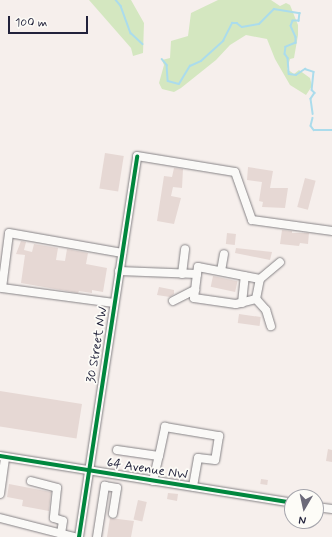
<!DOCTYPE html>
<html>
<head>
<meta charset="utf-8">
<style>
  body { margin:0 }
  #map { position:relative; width:332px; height:537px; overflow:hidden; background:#f6efec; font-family:Mynerve,sans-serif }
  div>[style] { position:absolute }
  .green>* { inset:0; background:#d4e7c0 }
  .stream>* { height:1.5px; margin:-0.75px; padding:0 0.75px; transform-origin:0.75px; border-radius:0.75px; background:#abdcec }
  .building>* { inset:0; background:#e6d8d4; transform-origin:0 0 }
  .roads { filter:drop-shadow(0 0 1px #868386) drop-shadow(0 0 1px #868386) }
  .minor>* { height:8px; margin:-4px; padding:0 4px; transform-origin:4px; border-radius:4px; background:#faf9f7 }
  .cycleway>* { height:4px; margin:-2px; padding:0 2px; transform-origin:2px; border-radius:2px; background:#00873e }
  span { translate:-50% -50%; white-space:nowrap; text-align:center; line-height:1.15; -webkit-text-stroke:3.5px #fdfcf7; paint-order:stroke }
  .street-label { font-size:13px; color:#22223b }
  .north { position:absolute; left:284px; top:489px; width:40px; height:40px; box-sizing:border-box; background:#fdfcf7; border:1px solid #a5a5ac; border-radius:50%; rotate:189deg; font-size:11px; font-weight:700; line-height:16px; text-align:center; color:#22223b }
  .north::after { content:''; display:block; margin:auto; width:14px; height:18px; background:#6c6a79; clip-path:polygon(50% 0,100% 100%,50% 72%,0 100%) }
  .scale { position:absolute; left:8px; top:16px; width:80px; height:18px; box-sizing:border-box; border:2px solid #22223b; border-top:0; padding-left:5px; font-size:12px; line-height:14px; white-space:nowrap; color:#22223b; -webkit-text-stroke:3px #fdfcf7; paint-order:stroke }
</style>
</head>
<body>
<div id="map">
  <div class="green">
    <i style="clip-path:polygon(89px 0,131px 0,144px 23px,143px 53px,133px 56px,131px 48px)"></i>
    <i style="clip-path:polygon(218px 0,271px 0,280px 6px,286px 3px,290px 5px,298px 25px,298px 35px,294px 58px,290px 59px,287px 69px,294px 74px,299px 70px,310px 78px,312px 86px,306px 95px,290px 85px,275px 59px,267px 39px,246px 35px,230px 45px,216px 60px,181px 88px,174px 92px,162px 89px,159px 83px,164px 65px,162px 60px,170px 58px,171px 41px,188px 36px,191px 13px)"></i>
  </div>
  <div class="stream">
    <i style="left:116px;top:0;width:8px;rotate:50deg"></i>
    <i style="left:121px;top:6px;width:29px;rotate:70deg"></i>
    <i style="left:131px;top:33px;width:16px;rotate:43deg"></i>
    <i style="left:162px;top:59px;width:8px;rotate:50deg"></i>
    <i style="left:167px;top:65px;width:16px;rotate:86deg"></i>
    <i style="left:168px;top:81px;width:11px;rotate:15deg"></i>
    <i style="left:179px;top:84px;width:21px;rotate:-59deg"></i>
    <i style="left:190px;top:66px;width:12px;rotate:-24deg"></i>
    <i style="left:201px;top:61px;width:30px;rotate:-42deg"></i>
    <i style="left:223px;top:41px;width:20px;rotate:-63deg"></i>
    <i style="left:232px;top:23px;width:5px"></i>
    <i style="left:237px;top:23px;width:6px;rotate:39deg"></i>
    <i style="left:242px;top:27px;width:17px;rotate:-10deg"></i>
    <i style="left:259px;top:24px;width:21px;rotate:-45deg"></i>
    <i style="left:274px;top:9px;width:26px;rotate:9deg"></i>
    <i style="left:300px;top:13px;width:8px;rotate:97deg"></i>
    <i style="left:299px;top:21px;width:6px;rotate:180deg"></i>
    <i style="left:293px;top:21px;width:5px;rotate:112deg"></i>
    <i style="left:291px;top:26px;width:12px;rotate:66deg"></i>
    <i style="left:296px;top:37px;width:6px;rotate:90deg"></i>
    <i style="left:296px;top:43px;width:11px;rotate:158deg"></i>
    <i style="left:286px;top:47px;width:7px;rotate:98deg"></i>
    <i style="left:285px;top:54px;width:5px;rotate:53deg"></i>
    <i style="left:288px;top:58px;width:16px;rotate:86deg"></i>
    <i style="left:289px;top:74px;width:7px;rotate:8deg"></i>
    <i style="left:296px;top:75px;width:11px;rotate:-34deg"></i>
    <i style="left:305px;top:69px;width:9px;rotate:18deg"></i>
    <i style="left:314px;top:72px;width:18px;rotate:96deg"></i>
    <i style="left:312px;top:90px;width:4px;rotate:45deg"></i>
    <i style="left:315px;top:93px;width:7px;rotate:124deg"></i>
    <i style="left:311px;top:99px;width:15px;rotate:82deg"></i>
    <i style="left:313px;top:118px;width:8px;rotate:104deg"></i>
    <i style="left:311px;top:126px;width:5px;rotate:53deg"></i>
    <i style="left:314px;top:130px;width:18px"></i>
  </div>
  <div class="building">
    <i style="left:105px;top:153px;width:19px;height:36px;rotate:9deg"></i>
    <i style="clip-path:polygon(248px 167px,273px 171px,270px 188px,288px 188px,285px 208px,262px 207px,263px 202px,259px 201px,262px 182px,247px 180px)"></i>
    <i style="clip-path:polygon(174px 168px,183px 169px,182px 188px,173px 187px,171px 196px,181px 198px,174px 224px,157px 221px,164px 176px,172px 177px)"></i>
    <i style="left:305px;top:178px;width:11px;height:30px;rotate:15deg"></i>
    <i style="clip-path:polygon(282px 230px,292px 231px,292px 233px,309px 233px,308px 244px,300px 243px,299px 246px,280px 244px)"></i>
    <i style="left:227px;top:233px;width:9px;height:11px;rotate:6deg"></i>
    <i style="clip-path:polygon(21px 241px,26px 242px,24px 250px,32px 252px,34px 244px,58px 248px,56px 260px,65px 261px,67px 249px,88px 253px,86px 264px,107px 268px,103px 292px,92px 290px,92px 293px,79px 291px,78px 293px,21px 283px,25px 255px,16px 254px)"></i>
    <i style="clip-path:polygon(236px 248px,272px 252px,270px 260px,235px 253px)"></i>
    <i style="left:213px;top:276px;width:25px;height:11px;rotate:12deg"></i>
    <i style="clip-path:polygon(159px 287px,174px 290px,174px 294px,170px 297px,157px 295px)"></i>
    <i style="left:239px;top:314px;width:22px;height:9px;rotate:8deg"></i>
    <i style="left:0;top:391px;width:83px;height:35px;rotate:9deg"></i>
    <i style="clip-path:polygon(328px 449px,332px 450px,332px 462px,326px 461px)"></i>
    <i style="left:261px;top:479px;width:7px;height:5px;rotate:8deg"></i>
    <i style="clip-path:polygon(9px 484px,51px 492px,49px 511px,22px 506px,23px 500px,7px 497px)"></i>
    <i style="clip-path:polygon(168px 493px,178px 494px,177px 501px,167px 499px)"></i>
    <i style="left:138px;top:500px;width:9px;height:20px;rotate:13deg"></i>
    <i style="clip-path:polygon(110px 518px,134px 521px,131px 537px,107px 537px)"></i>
  </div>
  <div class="roads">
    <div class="minor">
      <i style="left:119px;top:271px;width:78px;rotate:2.2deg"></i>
      <i style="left:197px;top:274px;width:24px;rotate:97deg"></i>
      <i style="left:194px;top:298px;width:42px;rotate:8.1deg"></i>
      <i style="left:236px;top:304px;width:21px;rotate:-14deg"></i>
      <i style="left:256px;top:299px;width:15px;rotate:48deg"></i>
      <i style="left:266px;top:310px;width:17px;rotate:73deg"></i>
      <i style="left:221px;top:271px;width:17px;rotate:-80deg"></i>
      <i style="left:182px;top:274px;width:25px;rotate:-83deg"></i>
      <i style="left:197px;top:274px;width:7px;rotate:-82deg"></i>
      <i style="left:198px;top:267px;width:63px;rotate:11deg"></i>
      <i style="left:256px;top:299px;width:20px;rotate:-79deg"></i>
      <i style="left:260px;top:279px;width:26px;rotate:-40deg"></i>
      <i style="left:173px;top:301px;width:25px;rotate:-27deg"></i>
      <i style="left:114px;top:303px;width:113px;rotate:-172.4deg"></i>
      <i style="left:2px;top:288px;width:55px;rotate:-82.7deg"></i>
      <i style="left:9px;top:233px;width:115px;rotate:10deg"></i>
      <i style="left:242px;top:303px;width:27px;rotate:-84deg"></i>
      <i style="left:117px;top:450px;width:42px;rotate:8.1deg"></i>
      <i style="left:159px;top:456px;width:30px;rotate:-78deg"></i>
      <i style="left:165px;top:427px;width:55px;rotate:9.5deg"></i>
      <i style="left:219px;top:436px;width:24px;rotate:99deg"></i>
      <i style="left:215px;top:460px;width:17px;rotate:-173deg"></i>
      <i style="left:198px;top:458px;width:29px;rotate:100deg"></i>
      <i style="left:0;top:456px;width:296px;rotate:9.1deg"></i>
      <i style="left:31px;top:481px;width:27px;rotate:15deg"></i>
      <i style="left:57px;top:488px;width:30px;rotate:96deg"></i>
      <i style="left:54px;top:518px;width:9px;rotate:18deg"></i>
      <i style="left:63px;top:521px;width:13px;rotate:99deg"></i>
      <i style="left:153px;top:481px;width:26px;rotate:-77deg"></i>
      <i style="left:0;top:494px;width:37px;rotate:-82deg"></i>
      <i style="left:316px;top:507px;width:16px;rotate:7deg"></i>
      <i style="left:0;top:518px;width:76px;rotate:14.4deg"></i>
      <i style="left:79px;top:537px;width:385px;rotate:-81.3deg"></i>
      <i style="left:137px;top:156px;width:99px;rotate:9.3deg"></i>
      <i style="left:235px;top:172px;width:51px;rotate:70.5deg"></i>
      <i style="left:252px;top:220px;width:81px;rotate:7.8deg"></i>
      <i style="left:97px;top:537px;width:52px;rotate:-81.1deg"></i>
      <i style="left:105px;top:486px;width:12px;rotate:9deg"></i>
      <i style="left:117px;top:488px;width:26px;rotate:99deg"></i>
    </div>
  </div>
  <div class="cycleway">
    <i style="left:0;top:456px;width:296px;rotate:9.1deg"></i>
    <i style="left:79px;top:537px;width:385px;rotate:-81.3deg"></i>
  </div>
  <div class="street-label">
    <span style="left:98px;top:345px;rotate:-81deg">30 Street NW</span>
    <span style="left:147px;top:470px;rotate:9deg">64 Avenue NW</span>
  </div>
  <div class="north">N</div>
  <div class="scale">100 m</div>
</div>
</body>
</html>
